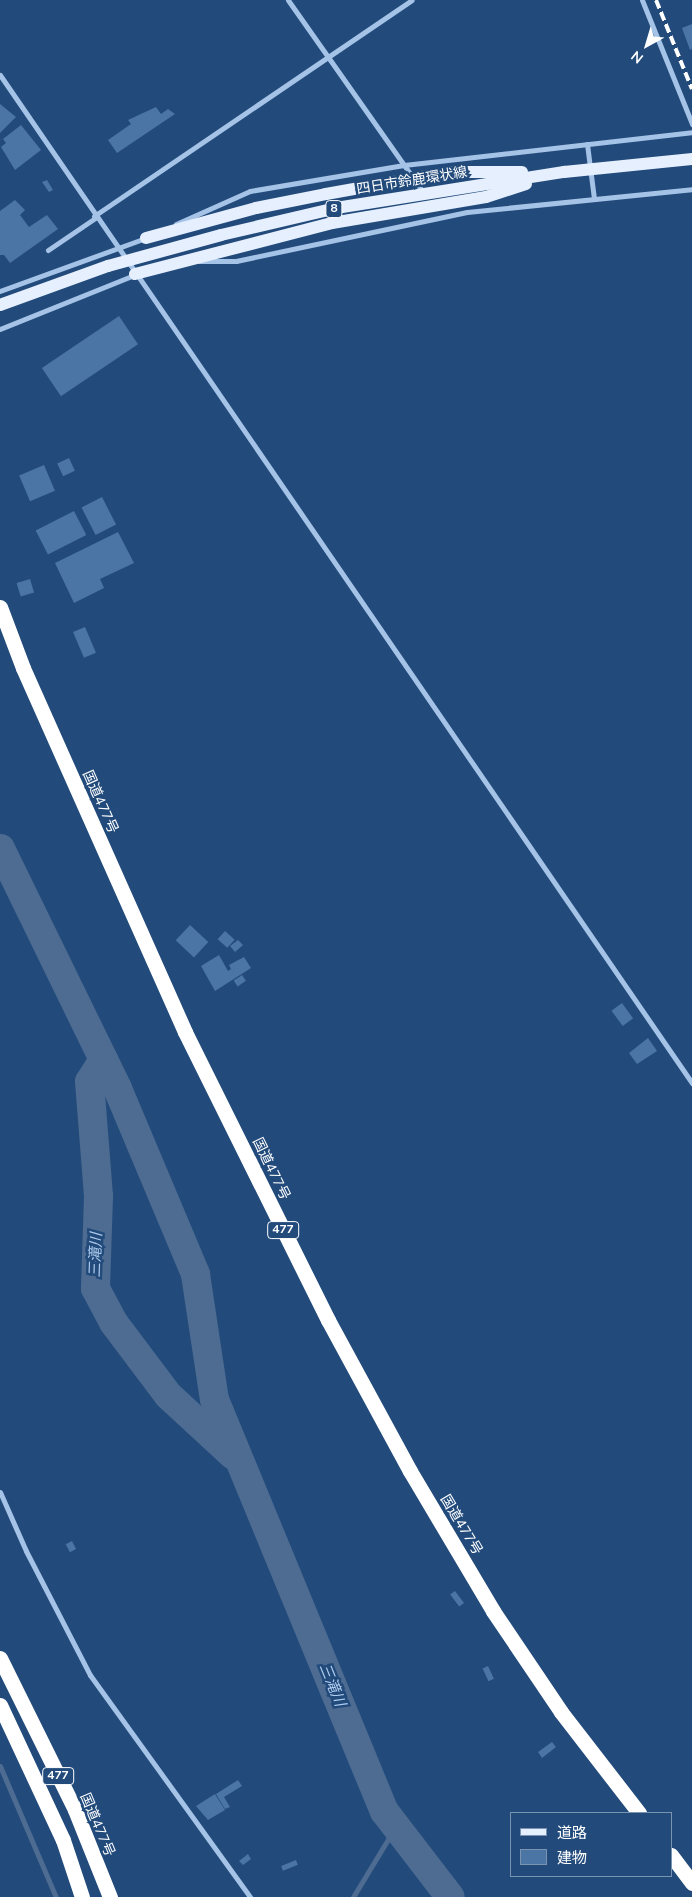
<!DOCTYPE html>
<html>
<head>
<meta charset="utf-8">
<style>
  body { margin:0 }
  #map { position:relative; width:692px; height:1897px; overflow:hidden; background:#224b7c; font-family:"Nunito Sans","Noto Sans JP",sans-serif }
  div>[style] { position:absolute }
  .stream>* { height:5px; margin:-2.5px; padding:0 2.5px; transform-origin:2.5px; border-radius:2.5px; background:#4e6c91 }
  .river>* { height:29px; margin:-14.5px; padding:0 14.5px; transform-origin:14.5px; border-radius:14.5px; background:#4e6c91 }
  .building>* { inset:0; background:#4b75a5; transform-origin:0 0 }
  .street>* { height:5px; margin:-2.5px; padding:0 2.5px; transform-origin:2.5px; border-radius:2.5px; background:#a5c3e6 }
  .primary>* { height:12px; margin:-6px; padding:0 6px; transform-origin:6px; border-radius:6px; background:#e6effd }
  .highway>* { height:15px; margin:-7.5px; padding:0 7.5px; transform-origin:7.5px; border-radius:7.5px; background:#fff }
  .rail>* { height:4px; margin-top:-2px; transform-origin:0; background:repeating-linear-gradient(90deg,#fff 0 9px,transparent 0 13px) }
  .primary-bridge>* { height:12px; margin:-6px; padding:0 6px; transform-origin:6px; border-radius:6px; background:#e6effd }
  span { translate:-50% -50%; white-space:nowrap; text-align:center; line-height:1.15; -webkit-text-stroke:5px #224b7c; paint-order:stroke }
  .shield-label span { padding:1px 4px; background:#224b7c; border:1px solid; border-radius:4px; -webkit-text-stroke-width:0 }
  .shield-label { font-size:12px; color:#fff; font-weight:700 }
  .street-label { font-size:14px; color:#fff }
  .water-label { font-size:15px; color:#b0cdee; font-style:italic }
  .legend { position:absolute; left:510px; top:1812px; width:162px; height:65px; box-sizing:border-box; background:#224b7c; border:1px solid #7a93b0; margin:0; padding:6px 9px; list-style:none; font-size:15px; color:#fff }
  .legend li { display:flex; align-items:center; gap:10px; height:25px }
  .legend b { width:25px; border:1px solid #7a93b0 }
  .north { position:absolute; left:622px; top:20px; width:50px; height:50px; -webkit-text-stroke:4px #224b7c; paint-order:stroke; rotate:219deg; font-size:14px; font-weight:700; line-height:20px; text-align:center; color:#fff }
  .north::after { content:''; display:block; margin:auto; width:18px; height:22px; background:#fff; clip-path:polygon(50% 0,100% 100%,50% 72%,0 100%) }
</style>
</head>
<body>
<div id="map">
  <div class="stream">
    <i style="left:0;top:1766px;width:142px;rotate:66.9deg"></i>
    <i style="left:353px;top:1897px;width:83px;rotate:-58.8deg"></i>
  </div>
  <div class="river">
    <i style="left:0;top:848px;width:267px;rotate:64deg"></i>
    <i style="left:117px;top:1088px;width:202px;rotate:67.2deg"></i>
    <i style="left:195px;top:1274px;width:126px;rotate:81.4deg"></i>
    <i style="left:214px;top:1399px;width:446px;rotate:67.6deg"></i>
    <i style="left:384px;top:1811px;width:108px;rotate:52.5deg"></i>
    <i style="left:103px;top:1059px;width:26px;rotate:122deg"></i>
    <i style="left:89px;top:1081px;width:115px;rotate:85.5deg"></i>
    <i style="left:98px;top:1196px;width:92px;rotate:91.9deg"></i>
    <i style="left:95px;top:1288px;width:38px;rotate:62deg"></i>
    <i style="left:113px;top:1322px;width:91px;rotate:53deg"></i>
    <i style="left:168px;top:1395px;width:87px;rotate:42.7deg"></i>
  </div>
  <div class="building">
    <i style="clip-path:polygon(692px 24px,692px 49px,690px 50px,682px 28px)"></i>
    <i style="clip-path:polygon(0 104px,16px 117px,0 133px)"></i>
    <i style="clip-path:polygon(156px 107px,161px 114px,168px 109px,175px 114px,117px 153px,108px 140px,131px 124px,128px 120px)"></i>
    <i style="clip-path:polygon(21px 125px,41px 150px,15px 170px,1px 147px,6px 143px,3px 139px)"></i>
    <i style="clip-path:polygon(47px 180px,53px 190px,49px 192px,42px 182px)"></i>
    <i style="clip-path:polygon(15px 200px,25px 210px,20px 215px,29px 227px,47px 215px,58px 229px,10px 263px,4px 255px,0 255px,0 211px)"></i>
    <i style="left:119px;top:316px;width:34px;height:93px;rotate:56deg"></i>
    <i style="left:69px;top:458px;width:14px;height:13px;rotate:65deg"></i>
    <i style="left:44px;top:465px;width:28px;height:27px;rotate:67deg"></i>
    <i style="left:102px;top:497px;width:31px;height:23px;rotate:63deg"></i>
    <i style="left:74px;top:511px;width:27px;height:43px;rotate:63deg"></i>
    <i style="clip-path:polygon(118px 532px,134px 563px,100px 579px,104px 588px,74px 603px,55px 563px)"></i>
    <i style="left:30px;top:579px;width:14px;height:14px;rotate:73deg"></i>
    <i style="left:85px;top:627px;width:28px;height:13px;rotate:67deg"></i>
    <i style="left:190px;top:925px;width:25px;height:21px;rotate:43deg"></i>
    <i style="left:225px;top:931px;width:13px;height:11px;rotate:42deg"></i>
    <i style="clip-path:polygon(238px 940px,243px 945px,235px 952px,230px 946px)"></i>
    <i style="clip-path:polygon(219px 955px,228px 971px,231px 969px,229px 965px,244px 957px,251px 968px,215px 991px,201px 966px)"></i>
    <i style="left:242px;top:975px;width:7px;height:10px;rotate:56deg"></i>
    <i style="left:622px;top:1003px;width:19px;height:13px;rotate:54deg"></i>
    <i style="clip-path:polygon(648px 1038px,657px 1051px,637px 1064px,629px 1053px)"></i>
    <i style="left:72px;top:1541px;width:9px;height:7px;rotate:63deg"></i>
    <i style="left:455px;top:1591px;width:15px;height:6px;rotate:53deg"></i>
    <i style="left:488px;top:1666px;width:14px;height:6px;rotate:65deg"></i>
    <i style="clip-path:polygon(552px 1742px,556px 1747px,542px 1758px,538px 1752px)"></i>
    <i style="clip-path:polygon(238px 1780px,242px 1786px,224px 1797px,230px 1807px,225px 1809px,216px 1794px)"></i>
    <i style="clip-path:polygon(215px 1794px,225px 1810px,208px 1820px,196px 1806px)"></i>
    <i style="clip-path:polygon(248px 1854px,251px 1859px,243px 1865px,239px 1861px)"></i>
    <i style="left:296px;top:1860px;width:5px;height:16px;rotate:68deg"></i>
  </div>
  <div class="street">
    <i style="left:288px;top:0;width:235px;rotate:54.9deg"></i>
    <i style="left:642px;top:0;width:134px;rotate:68deg"></i>
    <i style="left:0;top:75px;width:1223px;rotate:55.53deg"></i>
    <i style="left:587px;top:144px;width:55px;rotate:82.7deg"></i>
    <i style="left:94px;top:216px;width:384px;rotate:-34.2deg"></i>
    <i style="left:176px;top:224px;width:81px;rotate:-24deg"></i>
    <i style="left:250px;top:191px;width:156px;rotate:-9.6deg"></i>
    <i style="left:404px;top:165px;width:290px;rotate:-6.5deg"></i>
    <i style="left:48px;top:250px;width:57px;rotate:-34.2deg"></i>
    <i style="left:199px;top:261px;width:37px"></i>
    <i style="left:236px;top:261px;width:236px;rotate:-12deg"></i>
    <i style="left:467px;top:212px;width:226px;rotate:-5.8deg"></i>
    <i style="left:0;top:291px;width:155px;rotate:-20deg"></i>
    <i style="left:0;top:329px;width:144px;rotate:-21.9deg"></i>
    <i style="left:0;top:1492px;width:64px;rotate:66.2deg"></i>
    <i style="left:26px;top:1551px;width:140px;rotate:62.7deg"></i>
    <i style="left:90px;top:1675px;width:274px;rotate:54.2deg"></i>
  </div>
  <div class="primary">
    <i style="left:146px;top:238px;width:114px;rotate:-15.3deg"></i>
    <i style="left:256px;top:208px;width:71px;rotate:-11.3deg"></i>
    <i style="left:135px;top:274px;width:203px;rotate:-14.5deg"></i>
    <i style="left:0;top:305px;width:115px;rotate:-19.9deg"></i>
  </div>
  <div class="highway">
    <i style="left:0;top:607px;width:65px;rotate:69.3deg"></i>
    <i style="left:23px;top:668px;width:398px;rotate:66deg"></i>
    <i style="left:185px;top:1032px;width:322px;rotate:63.6deg"></i>
    <i style="left:328px;top:1320px;width:172px;rotate:61.5deg"></i>
    <i style="left:410px;top:1471px;width:163px;rotate:59.3deg"></i>
    <i style="left:493px;top:1611px;width:122px;rotate:56deg"></i>
    <i style="left:561px;top:1712px;width:128px;rotate:52.3deg"></i>
    <i style="left:0;top:1658px;width:169px;rotate:63.7deg"></i>
    <i style="left:75px;top:1810px;width:94px;rotate:68.1deg"></i>
    <i style="left:0;top:1705px;width:149px;rotate:65deg"></i>
    <i style="left:63px;top:1840px;width:60px;rotate:71.6deg"></i>
    <i style="left:671px;top:1855px;width:35px;rotate:53deg"></i>
  </div>
  <div class="rail">
    <i style="left:656px;top:0;width:96px;rotate:68deg"></i>
  </div>
  <div class="primary-bridge">
    <i style="left:326px;top:194px;width:124px;rotate:-10.2deg"></i>
    <i style="left:448px;top:172px;width:74px"></i>
    <i style="left:332px;top:223px;width:156px;rotate:-9.6deg"></i>
    <i style="left:486px;top:197px;width:42px;rotate:-18deg"></i>
    <i style="left:108px;top:266px;width:117px;rotate:-15.3deg"></i>
    <i style="left:221px;top:235px;width:118px;rotate:-13.2deg"></i>
    <i style="left:336px;top:208px;width:231px;rotate:-9deg"></i>
    <i style="left:564px;top:172px;width:129px;rotate:-5.8deg"></i>
  </div>
  <div class="shield-label">
    <span style="left:334px;top:209px">8</span>
    <span style="left:283px;top:1230px">477</span>
    <span style="left:58px;top:1776px">477</span>
  </div>
  <div class="street-label">
    <span style="left:412px;top:181px;rotate:-9deg">四日市鈴鹿環状線</span>
    <span style="left:100px;top:802px;rotate:66deg">国道477号</span>
    <span style="left:271px;top:1169px;rotate:64deg">国道477号</span>
    <span style="left:461px;top:1525px;rotate:59deg">国道477号</span>
    <span style="left:97px;top:1825px;rotate:67deg">国道477号</span>
  </div>
  <div class="water-label">
    <span style="left:96px;top:1255px;rotate:-88deg">三滝川</span>
    <span style="left:332px;top:1685px;rotate:68deg">三滝川</span>
  </div>
  <ul class="legend">
  <li><b style="height:6px;background:#e6effd"></b>道路</li>
  <li><b style="height:14px;background:#4b75a5"></b>建物</li>
  </ul>
  <div class="north">N</div>
</div>
</body>
</html>
